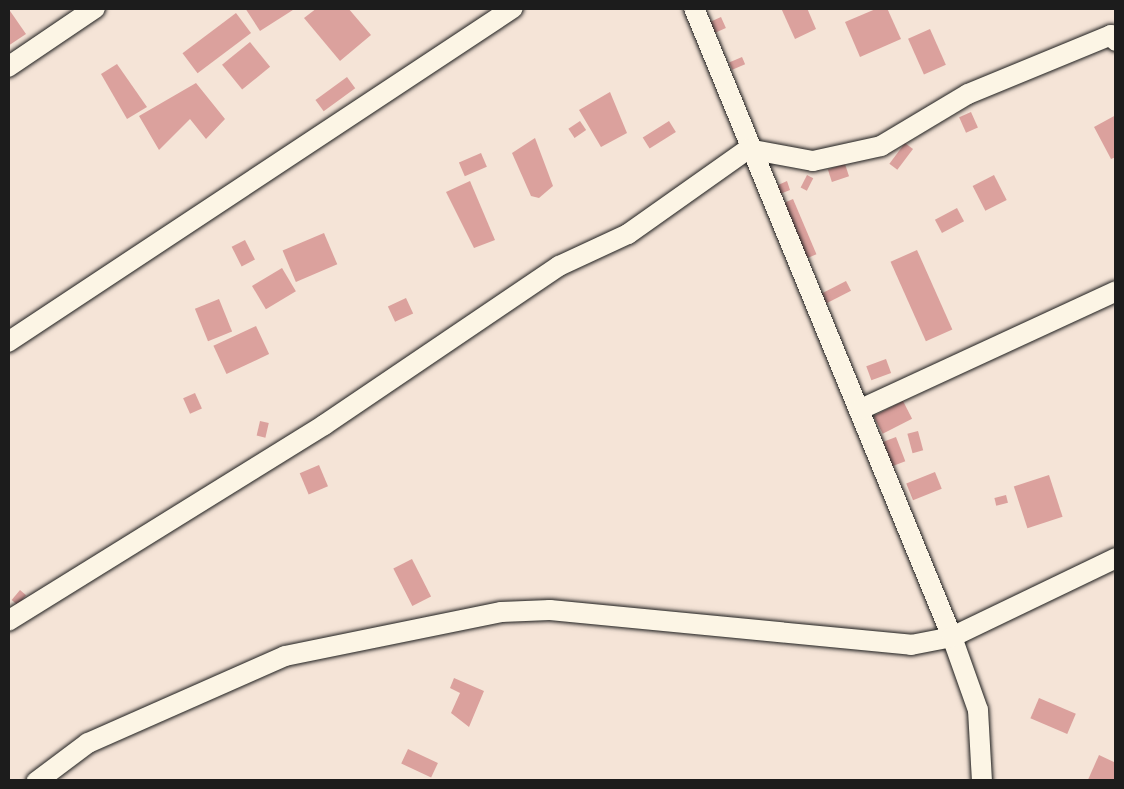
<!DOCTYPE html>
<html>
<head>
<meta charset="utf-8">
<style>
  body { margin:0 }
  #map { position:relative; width:1124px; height:789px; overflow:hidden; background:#f5e4d7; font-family:"Architects Daughter",sans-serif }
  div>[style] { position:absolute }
  .building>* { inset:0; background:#dba19d; transform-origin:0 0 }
  .roads { filter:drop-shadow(0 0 2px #1c1c1c) drop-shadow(0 0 2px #1c1c1c) }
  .street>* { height:20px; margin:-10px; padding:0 10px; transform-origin:10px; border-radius:10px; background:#fcf5e5 }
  span { translate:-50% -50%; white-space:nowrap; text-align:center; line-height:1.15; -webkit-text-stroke:9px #fcf5e5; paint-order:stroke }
  .frame { position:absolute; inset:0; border:10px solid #1c1c1c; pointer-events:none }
</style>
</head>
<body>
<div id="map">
  <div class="building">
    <i style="clip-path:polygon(8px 8px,26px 34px,8px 46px)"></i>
    <i style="clip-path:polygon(245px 8px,296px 8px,260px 31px)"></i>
    <i style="clip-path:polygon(317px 8px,348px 8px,371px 35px,340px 61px,304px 18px)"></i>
    <i style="clip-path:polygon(781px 8px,807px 8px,816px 29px,795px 39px)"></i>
    <i style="clip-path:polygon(878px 8px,887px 8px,901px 39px,860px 57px,845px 22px)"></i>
    <i style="left:236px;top:13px;width:25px;height:67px;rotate:53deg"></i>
    <i style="left:721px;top:17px;width:12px;height:14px;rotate:66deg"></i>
    <i style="left:930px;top:29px;width:39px;height:24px;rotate:66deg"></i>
    <i style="left:250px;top:42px;width:32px;height:36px;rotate:51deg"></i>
    <i style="left:742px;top:57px;width:8px;height:14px;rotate:67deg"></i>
    <i style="clip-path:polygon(117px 64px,147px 107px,127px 119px,101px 74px)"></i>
    <i style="left:347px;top:77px;width:14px;height:39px;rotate:54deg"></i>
    <i style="clip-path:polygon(196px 83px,225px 119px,206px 139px,190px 119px,159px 150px,139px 116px)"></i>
    <i style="clip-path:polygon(610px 92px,627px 133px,601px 147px,579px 110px)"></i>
    <i style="left:971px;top:112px;width:17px;height:13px;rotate:66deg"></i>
    <i style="clip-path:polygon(1116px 115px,1116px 157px,1111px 159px,1094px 127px)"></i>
    <i style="left:580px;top:121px;width:11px;height:14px;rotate:56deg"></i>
    <i style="left:669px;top:121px;width:13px;height:31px;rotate:58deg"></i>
    <i style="clip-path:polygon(535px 138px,553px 186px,539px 198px,531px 196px,512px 153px)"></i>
    <i style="left:905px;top:143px;width:10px;height:26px;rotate:37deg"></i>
    <i style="left:481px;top:153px;width:15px;height:24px;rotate:67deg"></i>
    <i style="left:845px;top:164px;width:13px;height:18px;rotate:72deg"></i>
    <i style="left:807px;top:175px;width:7px;height:14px;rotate:27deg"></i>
    <i style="left:994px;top:175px;width:28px;height:24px;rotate:63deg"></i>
    <i style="clip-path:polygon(470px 181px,495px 240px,474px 248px,446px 192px)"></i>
    <i style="clip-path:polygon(787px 181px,790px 190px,780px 194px,776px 186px)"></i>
    <i style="left:793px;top:199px;width:60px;height:14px;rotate:67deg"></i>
    <i style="left:957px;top:208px;width:15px;height:25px;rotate:62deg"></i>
    <i style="left:324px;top:233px;width:34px;height:45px;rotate:67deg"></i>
    <i style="left:245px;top:240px;width:22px;height:15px;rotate:63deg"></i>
    <i style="left:917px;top:250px;width:87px;height:29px;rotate:66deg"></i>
    <i style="left:282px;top:268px;width:27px;height:35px;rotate:59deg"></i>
    <i style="left:846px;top:281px;width:11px;height:29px;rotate:63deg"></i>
    <i style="left:406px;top:298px;width:17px;height:20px;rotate:65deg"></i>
    <i style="left:219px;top:299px;width:35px;height:26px;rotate:68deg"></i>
    <i style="left:256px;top:326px;width:31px;height:47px;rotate:65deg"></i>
    <i style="left:886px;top:359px;width:15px;height:21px;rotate:70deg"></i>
    <i style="left:195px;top:393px;width:17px;height:13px;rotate:66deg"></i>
    <i style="left:903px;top:401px;width:20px;height:33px;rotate:63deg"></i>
    <i style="left:260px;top:421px;width:9px;height:15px;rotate:13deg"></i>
    <i style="left:918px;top:431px;width:20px;height:11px;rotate:75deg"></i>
    <i style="left:896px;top:437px;width:26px;height:14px;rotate:69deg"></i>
    <i style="left:319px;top:465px;width:23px;height:21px;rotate:67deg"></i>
    <i style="left:935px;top:472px;width:18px;height:31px;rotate:68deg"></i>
    <i style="left:1049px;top:475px;width:44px;height:37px;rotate:72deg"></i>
    <i style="left:1006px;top:495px;width:8px;height:12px;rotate:76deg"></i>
    <i style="left:412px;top:559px;width:42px;height:21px;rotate:63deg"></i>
    <i style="left:20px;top:590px;width:8px;height:13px;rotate:40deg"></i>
    <i style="clip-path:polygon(454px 678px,484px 691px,469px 727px,451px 713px,460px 693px,450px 688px)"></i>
    <i style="left:1039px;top:698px;width:40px;height:22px;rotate:23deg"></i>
    <i style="left:408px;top:749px;width:33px;height:16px;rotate:25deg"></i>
    <i style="clip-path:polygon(1099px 755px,1116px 763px,1116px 782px,1087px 782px)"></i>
  </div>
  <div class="roads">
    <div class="street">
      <i style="left:694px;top:8px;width:680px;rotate:67.7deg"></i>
      <i style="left:952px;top:637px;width:77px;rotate:70.4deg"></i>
      <i style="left:978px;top:710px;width:72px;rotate:86.8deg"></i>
      <i style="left:8px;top:67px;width:105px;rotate:-34.1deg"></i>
      <i style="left:8px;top:342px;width:605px;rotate:-33.48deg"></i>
      <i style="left:859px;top:410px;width:283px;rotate:-24.8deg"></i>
      <i style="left:8px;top:621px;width:372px;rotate:-31.8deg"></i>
      <i style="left:324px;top:425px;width:284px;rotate:-34.1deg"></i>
      <i style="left:559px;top:266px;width:76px;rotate:-24.9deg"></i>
      <i style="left:628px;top:234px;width:147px;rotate:-35.3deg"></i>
      <i style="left:748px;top:149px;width:66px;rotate:10.5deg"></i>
      <i style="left:813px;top:161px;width:70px;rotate:-12.4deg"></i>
      <i style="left:881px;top:146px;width:101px;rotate:-30.9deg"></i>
      <i style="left:968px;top:94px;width:155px;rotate:-22.4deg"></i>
      <i style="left:1111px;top:35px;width:8px;rotate:50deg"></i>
      <i style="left:36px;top:782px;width:65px;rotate:-36.9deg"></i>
      <i style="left:88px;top:743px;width:215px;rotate:-23.8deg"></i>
      <i style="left:285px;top:656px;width:220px;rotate:-11.5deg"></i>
      <i style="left:501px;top:612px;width:49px;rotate:-2.3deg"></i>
      <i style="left:550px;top:610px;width:363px;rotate:5.5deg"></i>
      <i style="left:911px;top:645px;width:42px;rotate:-11deg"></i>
      <i style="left:952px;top:637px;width:182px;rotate:-25.7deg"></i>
    </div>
  </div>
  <div class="frame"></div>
</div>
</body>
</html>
